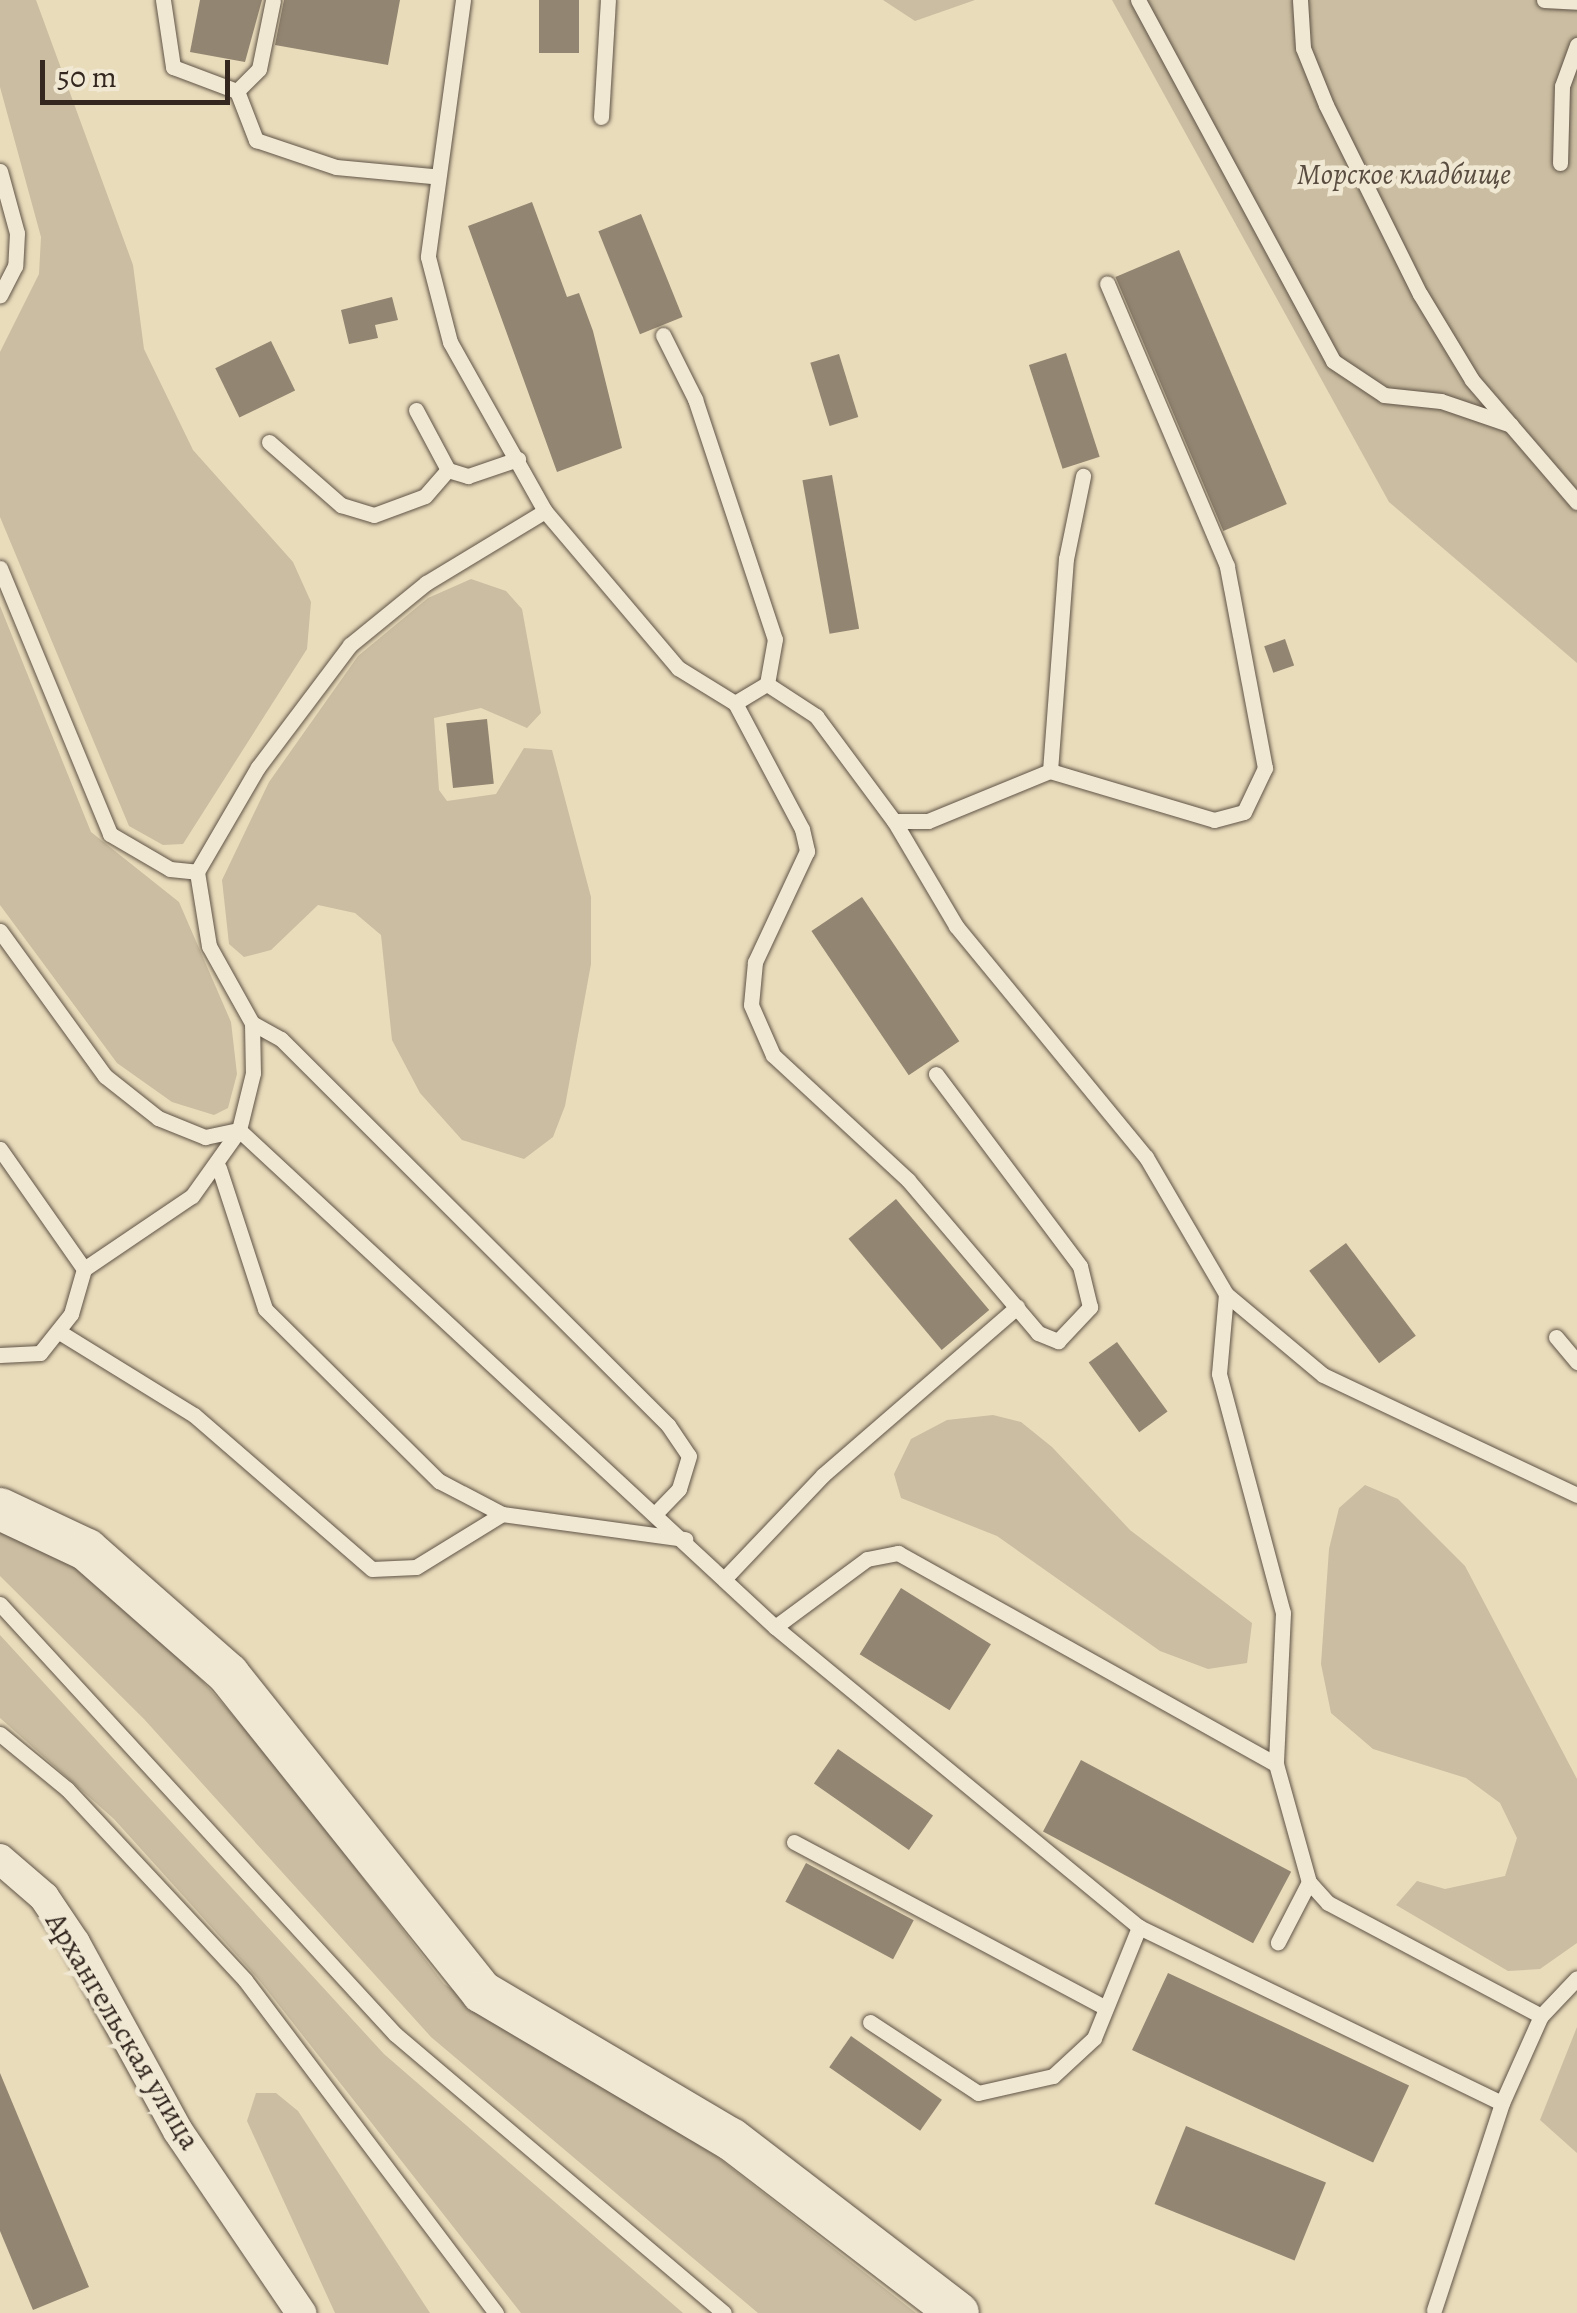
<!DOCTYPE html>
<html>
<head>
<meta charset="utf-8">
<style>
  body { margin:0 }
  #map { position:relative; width:1577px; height:2313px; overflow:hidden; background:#e9dcbb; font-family:Alegreya,serif }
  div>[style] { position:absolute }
  .green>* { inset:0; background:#cabda1 }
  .building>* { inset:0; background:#928571; transform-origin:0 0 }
  .roads { filter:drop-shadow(0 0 2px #605447) drop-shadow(0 0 2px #605447) }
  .lane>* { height:15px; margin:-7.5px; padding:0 7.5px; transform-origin:7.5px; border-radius:7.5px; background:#f1e8d3 }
  .street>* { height:30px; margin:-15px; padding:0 15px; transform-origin:15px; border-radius:15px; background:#f1e8d3 }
  .secondary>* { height:42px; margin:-21px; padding:0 21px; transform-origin:21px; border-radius:21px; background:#f1e8d3 }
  span { translate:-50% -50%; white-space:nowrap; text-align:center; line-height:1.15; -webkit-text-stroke:9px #f1e8d3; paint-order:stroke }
  .park-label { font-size:30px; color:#594c40; font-style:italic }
  .street-label { font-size:30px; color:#332720 }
  .scale { position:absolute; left:40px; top:60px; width:190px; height:45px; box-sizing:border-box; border:5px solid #332720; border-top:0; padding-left:12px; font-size:30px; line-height:35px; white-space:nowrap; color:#332720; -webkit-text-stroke:8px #f1e8d3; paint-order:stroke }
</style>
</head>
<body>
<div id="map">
  <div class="green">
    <i style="clip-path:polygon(0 0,36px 0,133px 265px,144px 349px,193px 450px,293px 562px,311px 602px,307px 649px,183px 844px,163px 845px,129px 826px,0 517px,0 352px,39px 274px,41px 237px,0 87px)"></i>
    <i style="clip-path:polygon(883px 0,975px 0,915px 21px)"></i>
    <i style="clip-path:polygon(1112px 0,1577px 0,1577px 663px,1389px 502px)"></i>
    <i style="clip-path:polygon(471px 579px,506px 591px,522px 609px,541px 713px,527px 728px,481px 708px,434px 718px,439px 790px,447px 801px,496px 794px,524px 748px,552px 750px,591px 897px,591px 964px,565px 1106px,553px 1137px,524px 1159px,462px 1140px,420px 1093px,392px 1040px,381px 935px,355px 913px,318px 905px,271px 950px,244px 957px,229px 944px,222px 880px,269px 782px,358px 656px,428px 598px)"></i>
    <i style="clip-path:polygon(0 606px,91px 832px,179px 902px,231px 1022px,237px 1074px,228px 1108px,214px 1115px,172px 1102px,117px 1063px,0 905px)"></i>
    <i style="clip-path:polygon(993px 1415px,1021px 1422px,1052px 1447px,1130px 1530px,1252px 1623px,1247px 1663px,1208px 1669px,1160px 1651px,997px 1536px,901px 1498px,894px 1474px,911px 1439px,947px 1420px)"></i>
    <i style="clip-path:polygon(1365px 1485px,1398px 1499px,1465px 1566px,1577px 1779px,1577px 1943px,1540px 1969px,1508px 1971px,1396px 1905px,1417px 1881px,1445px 1889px,1505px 1876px,1517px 1838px,1500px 1803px,1466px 1778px,1373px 1749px,1331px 1713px,1321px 1664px,1329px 1549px,1339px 1508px)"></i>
    <i style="clip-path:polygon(0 1528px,70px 1560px,153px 1626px,273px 1760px,444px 1984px,716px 2156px,916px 2313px,758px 2313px,431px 2037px,144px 1719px,0 1576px)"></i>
    <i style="clip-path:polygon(0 1635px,384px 2054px,683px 2313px,521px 2313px,260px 1981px,114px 1819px,0 1718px)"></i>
    <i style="clip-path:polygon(1577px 2027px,1577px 2153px,1540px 2120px)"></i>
    <i style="clip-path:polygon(256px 2093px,276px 2093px,298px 2111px,430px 2313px,335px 2313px,247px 2121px)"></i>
  </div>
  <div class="building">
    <i style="clip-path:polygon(200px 0,262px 0,245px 62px,190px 52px)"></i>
    <i style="clip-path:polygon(284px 0,400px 0,388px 65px,275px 45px)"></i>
    <i style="left:539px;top:0;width:40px;height:53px"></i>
    <i style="clip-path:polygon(532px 202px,567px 297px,579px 293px,593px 331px,622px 448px,557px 472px,468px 226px)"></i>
    <i style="left:641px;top:214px;width:111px;height:46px;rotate:68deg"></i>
    <i style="left:1179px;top:250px;width:276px;height:69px;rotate:67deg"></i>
    <i style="clip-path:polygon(392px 297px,398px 320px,375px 325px,378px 338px,349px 344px,341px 310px)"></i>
    <i style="left:271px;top:341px;width:55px;height:62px;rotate:64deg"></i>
    <i style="left:1066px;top:353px;width:109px;height:39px;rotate:72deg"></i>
    <i style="left:839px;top:354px;width:66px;height:30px;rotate:73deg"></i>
    <i style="left:832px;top:475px;width:156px;height:30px;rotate:80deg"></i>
    <i style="left:1285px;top:639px;width:28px;height:22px;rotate:71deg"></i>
    <i style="left:487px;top:719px;width:65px;height:41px;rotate:84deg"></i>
    <i style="left:862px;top:897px;width:174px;height:61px;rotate:56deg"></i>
    <i style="left:896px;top:1199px;width:145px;height:62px;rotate:50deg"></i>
    <i style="left:1346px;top:1243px;width:116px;height:46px;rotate:53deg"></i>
    <i style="left:1117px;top:1342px;width:86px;height:35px;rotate:54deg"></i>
    <i style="left:901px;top:1588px;width:106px;height:78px;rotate:32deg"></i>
    <i style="left:838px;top:1749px;width:116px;height:42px;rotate:35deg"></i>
    <i style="left:1081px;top:1760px;width:238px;height:81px;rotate:28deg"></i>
    <i style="left:806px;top:1863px;width:122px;height:44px;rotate:28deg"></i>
    <i style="left:1168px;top:1973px;width:266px;height:85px;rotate:25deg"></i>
    <i style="left:851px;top:2036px;width:111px;height:38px;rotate:35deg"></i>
    <i style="clip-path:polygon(0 2073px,89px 2287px,33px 2310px,0 2231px)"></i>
    <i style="left:1186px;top:2126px;width:151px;height:84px;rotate:22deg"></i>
  </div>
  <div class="roads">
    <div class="lane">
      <i style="left:163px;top:0;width:68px;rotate:81.5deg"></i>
      <i style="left:173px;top:67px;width:68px;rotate:20.6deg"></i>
      <i style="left:237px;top:91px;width:53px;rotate:68.8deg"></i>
      <i style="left:256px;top:140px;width:84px;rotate:18.6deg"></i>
      <i style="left:336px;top:167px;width:96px;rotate:5.4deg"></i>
      <i style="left:463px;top:0;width:259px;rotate:97.8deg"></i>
      <i style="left:428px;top:257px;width:88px;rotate:75.5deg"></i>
      <i style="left:450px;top:342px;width:194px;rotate:60.7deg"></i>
      <i style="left:545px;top:511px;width:206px;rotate:49.7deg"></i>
      <i style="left:678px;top:668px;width:67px;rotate:31.6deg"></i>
      <i style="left:735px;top:703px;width:143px;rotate:62deg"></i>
      <i style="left:802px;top:829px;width:23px;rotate:77deg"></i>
      <i style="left:807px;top:851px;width:123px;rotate:115.1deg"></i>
      <i style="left:755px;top:962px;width:43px;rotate:95.3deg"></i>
      <i style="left:751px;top:1005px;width:55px;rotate:66.3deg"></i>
      <i style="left:773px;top:1055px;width:184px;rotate:42.8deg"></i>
      <i style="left:908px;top:1180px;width:201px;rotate:49.6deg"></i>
      <i style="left:1038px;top:1333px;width:22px;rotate:22deg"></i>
      <i style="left:1058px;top:1341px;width:47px;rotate:-46.7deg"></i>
      <i style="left:1090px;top:1307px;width:42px;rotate:-103.7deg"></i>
      <i style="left:1080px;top:1266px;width:240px;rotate:-126.9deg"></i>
      <i style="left:1138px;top:0;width:410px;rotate:61.6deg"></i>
      <i style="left:1333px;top:361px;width:61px;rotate:33.7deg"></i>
      <i style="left:1384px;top:395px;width:57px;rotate:6deg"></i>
      <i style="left:1441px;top:401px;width:74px;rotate:18.9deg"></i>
      <i style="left:1300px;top:0;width:48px;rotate:86.4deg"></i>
      <i style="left:1303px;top:48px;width:61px;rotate:68deg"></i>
      <i style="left:1326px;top:105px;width:211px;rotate:63.6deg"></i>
      <i style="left:1420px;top:294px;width:100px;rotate:58.8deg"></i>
      <i style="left:1472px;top:380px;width:161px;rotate:49.3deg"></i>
      <i style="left:1544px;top:0;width:33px;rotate:3deg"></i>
      <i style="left:237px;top:91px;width:31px;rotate:-45deg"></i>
      <i style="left:259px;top:69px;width:70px;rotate:-78.5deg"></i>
      <i style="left:601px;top:117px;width:117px;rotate:-86.6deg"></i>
      <i style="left:1560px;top:163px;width:77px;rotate:-88.5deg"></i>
      <i style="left:1562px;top:86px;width:44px;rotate:-69.9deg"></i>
      <i style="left:0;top:171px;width:64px;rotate:74.7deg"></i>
      <i style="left:17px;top:233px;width:33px;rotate:93deg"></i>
      <i style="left:15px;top:266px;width:33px;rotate:117deg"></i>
      <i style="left:663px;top:335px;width:72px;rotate:63.4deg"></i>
      <i style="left:695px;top:399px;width:253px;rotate:71.6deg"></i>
      <i style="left:775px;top:639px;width:46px;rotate:100.1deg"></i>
      <i style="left:416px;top:410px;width:68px;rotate:61.9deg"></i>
      <i style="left:448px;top:470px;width:21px;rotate:17deg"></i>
      <i style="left:468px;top:476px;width:53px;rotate:-18.8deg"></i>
      <i style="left:269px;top:442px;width:96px;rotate:41.2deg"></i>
      <i style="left:341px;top:505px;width:34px;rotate:17deg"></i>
      <i style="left:374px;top:515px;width:54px;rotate:-20.4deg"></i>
      <i style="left:425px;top:496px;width:35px;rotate:-49deg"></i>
      <i style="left:545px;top:511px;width:139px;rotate:148.8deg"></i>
      <i style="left:426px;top:583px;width:98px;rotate:140.8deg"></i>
      <i style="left:350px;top:645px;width:153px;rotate:127deg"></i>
      <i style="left:258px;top:767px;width:121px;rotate:120.2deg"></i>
      <i style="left:197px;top:872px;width:75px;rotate:80.8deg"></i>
      <i style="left:209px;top:946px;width:88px;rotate:60.8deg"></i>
      <i style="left:252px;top:1023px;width:50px;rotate:88.9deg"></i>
      <i style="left:253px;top:1073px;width:59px;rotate:103.8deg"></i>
      <i style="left:239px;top:1130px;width:731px;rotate:42.84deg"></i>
      <i style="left:775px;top:1627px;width:472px;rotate:39.5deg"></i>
      <i style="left:1139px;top:1927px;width:403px;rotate:25.9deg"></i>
      <i style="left:0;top:568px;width:288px;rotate:67.5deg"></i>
      <i style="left:110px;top:834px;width:69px;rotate:30.3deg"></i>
      <i style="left:170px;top:869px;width:27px;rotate:6deg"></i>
      <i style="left:735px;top:703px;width:37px;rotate:-31deg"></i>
      <i style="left:767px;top:684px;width:59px;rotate:33.1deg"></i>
      <i style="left:816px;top:716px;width:131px;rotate:53.4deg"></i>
      <i style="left:894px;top:821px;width:34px"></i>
      <i style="left:928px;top:821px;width:132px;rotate:-22.3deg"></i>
      <i style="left:1050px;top:771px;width:171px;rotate:16.6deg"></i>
      <i style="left:1214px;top:820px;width:31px;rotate:-15deg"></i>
      <i style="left:1244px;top:812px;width:49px;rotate:-64.5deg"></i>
      <i style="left:1265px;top:768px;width:206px;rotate:-100.7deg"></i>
      <i style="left:1227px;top:566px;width:307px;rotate:-113deg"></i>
      <i style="left:1050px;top:771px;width:213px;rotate:-85.7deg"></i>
      <i style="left:1066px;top:559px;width:85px;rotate:-78.4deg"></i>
      <i style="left:894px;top:821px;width:122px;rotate:59.4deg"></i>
      <i style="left:956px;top:926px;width:299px;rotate:50.6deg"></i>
      <i style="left:1146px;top:1157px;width:159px;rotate:59.7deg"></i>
      <i style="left:1226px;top:1294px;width:126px;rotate:39.9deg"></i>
      <i style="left:1323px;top:1375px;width:281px;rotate:25.3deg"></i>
      <i style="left:0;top:931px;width:179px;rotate:54.1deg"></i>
      <i style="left:105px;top:1076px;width:68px;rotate:38.4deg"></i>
      <i style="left:158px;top:1118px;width:51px;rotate:22deg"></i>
      <i style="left:205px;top:1137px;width:35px;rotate:-12deg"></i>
      <i style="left:252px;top:1023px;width:33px;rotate:29deg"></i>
      <i style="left:281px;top:1039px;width:547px;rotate:44.93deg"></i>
      <i style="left:668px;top:1425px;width:37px;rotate:56deg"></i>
      <i style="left:689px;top:1456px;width:34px;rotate:107deg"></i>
      <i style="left:679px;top:1489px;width:32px;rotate:134deg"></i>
      <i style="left:0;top:1149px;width:146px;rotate:55deg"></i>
      <i style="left:219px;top:1168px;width:148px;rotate:71.9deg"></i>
      <i style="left:265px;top:1309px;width:245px;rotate:44.7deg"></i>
      <i style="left:439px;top:1481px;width:71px;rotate:27.6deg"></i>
      <i style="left:502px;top:1514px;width:185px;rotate:7.8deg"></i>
      <i style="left:1226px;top:1294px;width:80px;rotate:95deg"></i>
      <i style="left:1219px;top:1374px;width:247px;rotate:75deg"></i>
      <i style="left:1283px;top:1613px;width:151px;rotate:92.7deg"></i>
      <i style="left:61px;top:1333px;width:156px;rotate:31.7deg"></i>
      <i style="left:194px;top:1415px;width:235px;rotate:40.9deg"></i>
      <i style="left:372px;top:1569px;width:44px;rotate:-2.6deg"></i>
      <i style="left:416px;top:1567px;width:101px;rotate:-31.6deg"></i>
      <i style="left:1556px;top:1337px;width:33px;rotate:50deg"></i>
      <i style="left:0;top:1355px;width:40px;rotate:-2.9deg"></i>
      <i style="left:40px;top:1353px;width:50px;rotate:-51.5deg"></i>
      <i style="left:71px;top:1314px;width:47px;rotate:-73.9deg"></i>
      <i style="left:84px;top:1269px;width:130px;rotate:-34.1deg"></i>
      <i style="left:192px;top:1196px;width:81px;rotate:-54.5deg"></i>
      <i style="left:725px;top:1578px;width:142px;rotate:-46.4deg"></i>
      <i style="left:823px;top:1475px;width:257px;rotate:-40.9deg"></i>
      <i style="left:0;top:1604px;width:584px;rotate:47.43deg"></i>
      <i style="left:395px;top:2034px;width:431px;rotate:40.3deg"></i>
      <i style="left:775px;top:1627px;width:114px;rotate:-36.5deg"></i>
      <i style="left:867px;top:1559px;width:32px;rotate:-11deg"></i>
      <i style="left:898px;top:1553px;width:433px;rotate:29.2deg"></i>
      <i style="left:1276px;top:1764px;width:123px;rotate:74.4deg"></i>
      <i style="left:1309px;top:1882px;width:68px;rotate:117.3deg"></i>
      <i style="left:0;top:1734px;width:87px;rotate:39.4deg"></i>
      <i style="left:67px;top:1789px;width:261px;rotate:47deg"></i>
      <i style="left:245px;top:1980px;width:417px;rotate:53deg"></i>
      <i style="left:794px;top:1842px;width:351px;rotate:28deg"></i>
      <i style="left:1309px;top:1882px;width:28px;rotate:48deg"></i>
      <i style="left:1328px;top:1903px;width:241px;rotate:27.9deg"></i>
      <i style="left:870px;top:2022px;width:129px;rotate:33.3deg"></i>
      <i style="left:978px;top:2093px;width:77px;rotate:-12.8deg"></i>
      <i style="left:1053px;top:2076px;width:56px;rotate:-42.8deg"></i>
      <i style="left:1094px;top:2038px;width:120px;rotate:-67.9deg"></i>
      <i style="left:1434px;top:2310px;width:218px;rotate:-71.8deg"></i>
      <i style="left:1502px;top:2103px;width:95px;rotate:-65.9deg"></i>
      <i style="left:1541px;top:2016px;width:52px;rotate:-46.5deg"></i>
    </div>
    <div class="street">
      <i style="left:0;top:1859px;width:58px;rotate:40.8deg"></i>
      <i style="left:44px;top:1897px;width:55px;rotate:56deg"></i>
      <i style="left:75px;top:1943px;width:214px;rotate:61.3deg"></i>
      <i style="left:178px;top:2131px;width:220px;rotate:55.9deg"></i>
    </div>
    <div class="secondary">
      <i style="left:0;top:1509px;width:96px;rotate:25.2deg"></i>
      <i style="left:87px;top:1550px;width:188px;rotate:41.3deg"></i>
      <i style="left:228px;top:1674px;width:407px;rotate:51.4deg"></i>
      <i style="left:482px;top:1992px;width:289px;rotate:30.6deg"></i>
      <i style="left:731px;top:2139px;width:286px;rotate:37.5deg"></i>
    </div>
  </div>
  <div class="park-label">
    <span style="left:1404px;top:174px">Морское кладбище</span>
  </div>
  <div class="street-label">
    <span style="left:123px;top:2031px;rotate:59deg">Архангельская улица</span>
  </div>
  <div class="scale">50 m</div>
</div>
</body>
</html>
